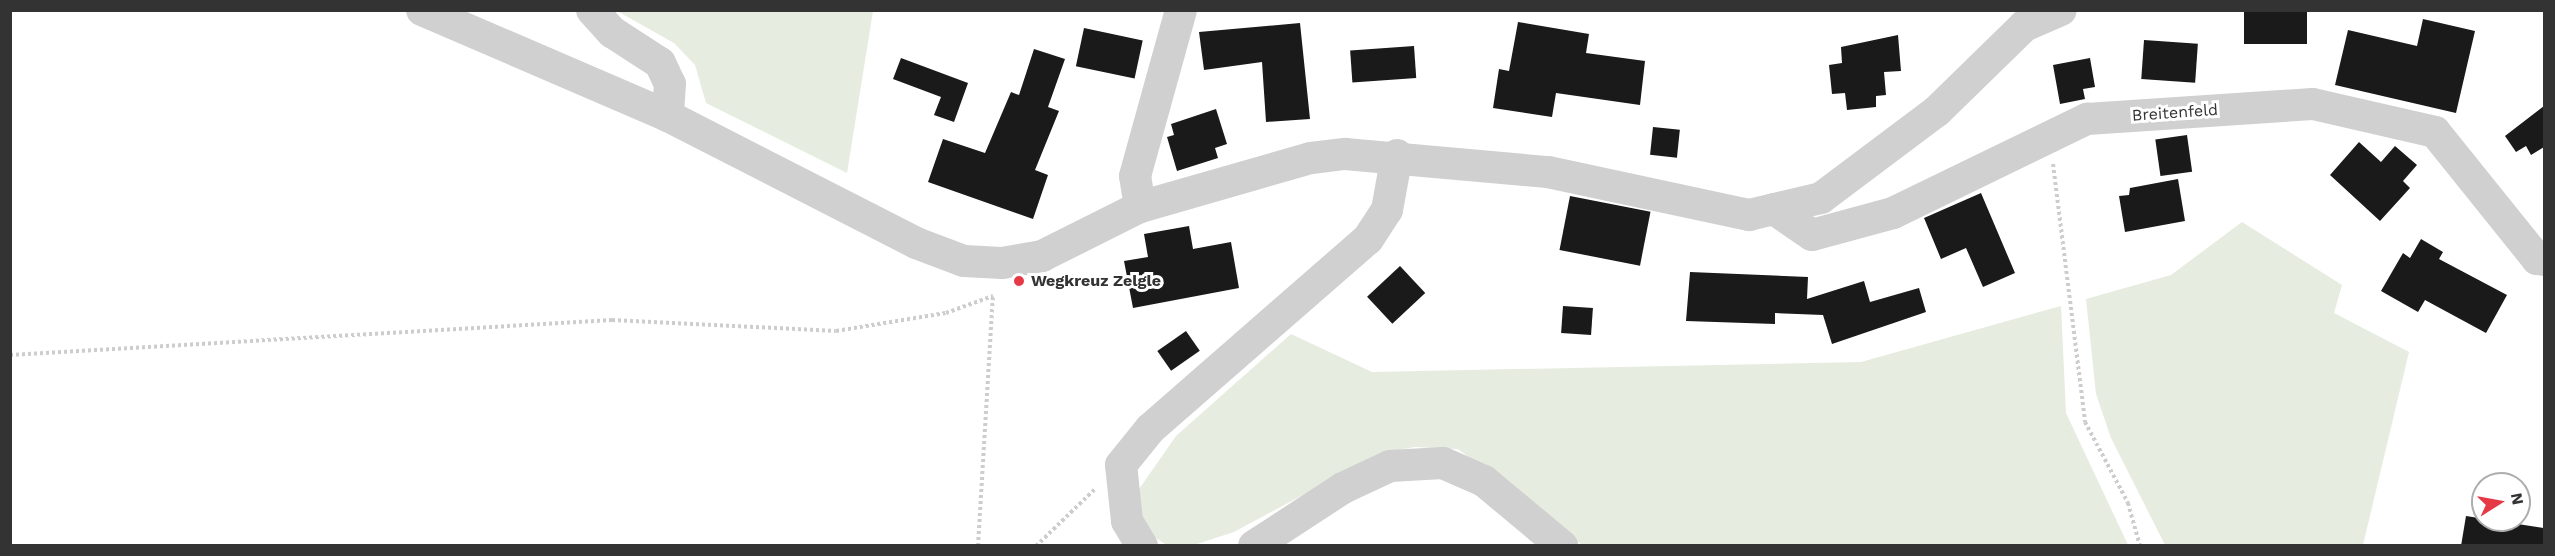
<!DOCTYPE html>
<html>
<head>
<meta charset="utf-8">
<style>
  body { margin:0 }
  #map { position:relative; width:2555px; height:556px; overflow:hidden; background:#fff; font-family:"Work Sans",sans-serif }
  div>[style] { position:absolute }
  .green>* { inset:0; background:#e6ecdf }
  .building>* { inset:0; background:#1a1a1a; transform-origin:0 0 }
  .path>* { height:4px; margin-top:-2px; transform-origin:0; background:repeating-linear-gradient(90deg,#cdcdcd 0 3px,transparent 0 6px) }
  .minor>* { height:32px; margin:-16px; padding:0 16px; transform-origin:16px; border-radius:16px; background:#d0d0d0 }
  .dots>* { width:16px; height:16px; translate:-50% -50%; box-sizing:border-box; border:3px solid #fff; border-radius:50% }
  span { translate:-50% -50%; white-space:nowrap; text-align:center; line-height:1.15; -webkit-text-stroke:6px #fff; paint-order:stroke }
  .street-label { font-size:16px; color:#333 }
  .poi-label { font-size:16px; color:#333; font-weight:700 }
  .left { translate:0 -50%; text-align:left }
  .frame { position:absolute; inset:0; border:12px solid #333; pointer-events:none }
  .north { position:absolute; left:2471px; top:472px; width:60px; height:60px; box-sizing:border-box; background:#fff; border:2px solid #adadad; border-radius:50%; rotate:79deg; font-size:16px; font-weight:700; line-height:24px; text-align:center; color:#333 }
  .north::after { content:''; display:block; margin:auto; width:21px; height:27px; background:#e63946; clip-path:polygon(50% 0,100% 100%,50% 72%,0 100%) }
</style>
</head>
<body>
<div id="map">
  <div class="green">
    <i style="clip-path:polygon(617px 11px,873px 11px,847px 173px,706px 103px,695px 65px,674px 43px)"></i>
    <i style="clip-path:polygon(2242px 222px,2342px 285px,2334px 313px,2409px 352px,2363px 545px,2165px 545px,2111px 438px,2096px 394px,2086px 299px,2171px 275px)"></i>
    <i style="clip-path:polygon(2061px 306px,2066px 413px,2128px 545px,1582px 545px,1458px 449px,1415px 447px,1381px 453px,1234px 532px,1194px 545px,1165px 544px,1148px 533px,1139px 516px,1137px 492px,1176px 436px,1291px 334px,1372px 372px,1861px 362px)"></i>
  </div>
  <div class="building">
    <i style="left:2244px;top:10px;width:63px;height:34px"></i>
    <i style="clip-path:polygon(2423px 19px,2475px 31px,2456px 113px,2335px 85px,2348px 30px,2417px 46px)"></i>
    <i style="clip-path:polygon(1518px 22px,1589px 34px,1586px 53px,1645px 61px,1640px 105px,1556px 93px,1552px 117px,1493px 108px,1499px 69px,1509px 71px)"></i>
    <i style="clip-path:polygon(1300px 23px,1310px 119px,1266px 122px,1262px 62px,1204px 70px,1199px 32px)"></i>
    <i style="left:1084px;top:28px;width:60px;height:39px;rotate:12deg"></i>
    <i style="clip-path:polygon(1898px 35px,1901px 71px,1884px 72px,1886px 95px,1876px 96px,1876px 107px,1847px 110px,1845px 93px,1832px 94px,1829px 65px,1842px 63px,1841px 47px)"></i>
    <i style="left:2144px;top:40px;width:54px;height:39px;rotate:4deg"></i>
    <i style="left:1414px;top:46px;width:32px;height:64px;rotate:86deg"></i>
    <i style="clip-path:polygon(1034px 49px,1065px 59px,1048px 107px,1059px 111px,1035px 170px,1048px 175px,1033px 219px,928px 182px,943px 139px,985px 153px,1011px 92px,1019px 95px)"></i>
    <i style="clip-path:polygon(901px 58px,968px 83px,954px 122px,934px 115px,941px 97px,893px 79px)"></i>
    <i style="clip-path:polygon(2090px 58px,2095px 87px,2083px 89px,2085px 99px,2060px 104px,2053px 65px)"></i>
    <i style="clip-path:polygon(2544px 106px,2544px 147px,2531px 155px,2526px 146px,2516px 152px,2505px 136px)"></i>
    <i style="clip-path:polygon(1216px 109px,1227px 144px,1215px 148px,1218px 158px,1177px 171px,1167px 137px,1174px 135px,1171px 124px)"></i>
    <i style="left:1653px;top:127px;width:27px;height:28px;rotate:6deg"></i>
    <i style="left:2187px;top:135px;width:37px;height:32px;rotate:82deg"></i>
    <i style="clip-path:polygon(2359px 142px,2381px 162px,2395px 146px,2417px 165px,2403px 181px,2410px 188px,2380px 221px,2330px 175px)"></i>
    <i style="clip-path:polygon(2178px 179px,2185px 221px,2125px 232px,2119px 196px,2129px 195px,2130px 188px)"></i>
    <i style="clip-path:polygon(1981px 193px,2015px 273px,1983px 287px,1966px 248px,1941px 259px,1924px 218px)"></i>
    <i style="left:1570px;top:196px;width:82px;height:55px;rotate:11deg"></i>
    <i style="clip-path:polygon(1189px 226px,1193px 249px,1231px 242px,1239px 288px,1133px 308px,1124px 261px,1148px 257px,1144px 234px)"></i>
    <i style="clip-path:polygon(2421px 239px,2443px 252px,2439px 259px,2507px 295px,2486px 333px,2425px 300px,2418px 312px,2381px 291px,2403px 253px,2410px 258px)"></i>
    <i style="left:1400px;top:266px;width:37px;height:45px;rotate:47deg"></i>
    <i style="clip-path:polygon(1690px 272px,1808px 277px,1807px 299px,1864px 281px,1870px 302px,1919px 288px,1926px 312px,1832px 344px,1823px 315px,1775px 313px,1775px 324px,1686px 321px)"></i>
    <i style="left:1563px;top:306px;width:30px;height:27px;rotate:4deg"></i>
    <i style="left:1186px;top:331px;width:24px;height:35px;rotate:55deg"></i>
    <i style="clip-path:polygon(2466px 516px,2544px 528px,2544px 546px,2461px 546px)"></i>
  </div>
  <div class="path">
    <i style="left:2053px;top:164px;width:260px;rotate:82.9deg"></i>
    <i style="left:2085px;top:422px;width:92px;rotate:62deg"></i>
    <i style="left:2128px;top:503px;width:45px;rotate:74.4deg"></i>
    <i style="left:10px;top:355px;width:603px;rotate:-3.33deg"></i>
    <i style="left:612px;top:320px;width:224px;rotate:2.8deg"></i>
    <i style="left:836px;top:331px;width:111px;rotate:-9.3deg"></i>
    <i style="left:946px;top:313px;width:50px;rotate:-19.9deg"></i>
    <i style="left:978px;top:546px;width:250px;rotate:-86.6deg"></i>
    <i style="left:1036px;top:546px;width:83px;rotate:-44deg"></i>
  </div>
  <div class="minor">
    <i style="left:422px;top:10px;width:268px;rotate:23.3deg"></i>
    <i style="left:668px;top:116px;width:279px;rotate:27.1deg"></i>
    <i style="left:916px;top:243px;width:51px;rotate:20.6deg"></i>
    <i style="left:964px;top:261px;width:38px;rotate:3deg"></i>
    <i style="left:1002px;top:263px;width:41px;rotate:-9.9deg"></i>
    <i style="left:1042px;top:256px;width:110px;rotate:-26.6deg"></i>
    <i style="left:1140px;top:207px;width:178px;rotate:-16deg"></i>
    <i style="left:1311px;top:158px;width:34px;rotate:-7deg"></i>
    <i style="left:1345px;top:154px;width:204px;rotate:5.1deg"></i>
    <i style="left:1548px;top:172px;width:206px;rotate:12.1deg"></i>
    <i style="left:1749px;top:215px;width:74px;rotate:-13.3deg"></i>
    <i style="left:1821px;top:198px;width:145px;rotate:-36.9deg"></i>
    <i style="left:1937px;top:111px;width:122px;rotate:-44.3deg"></i>
    <i style="left:2024px;top:26px;width:40px;rotate:-23.4deg"></i>
    <i style="left:592px;top:10px;width:30px;rotate:48deg"></i>
    <i style="left:612px;top:32px;width:57px;rotate:32.9deg"></i>
    <i style="left:660px;top:63px;width:23px;rotate:65deg"></i>
    <i style="left:670px;top:84px;width:32px;rotate:94deg"></i>
    <i style="left:1140px;top:207px;width:31px;rotate:-99deg"></i>
    <i style="left:1135px;top:176px;width:172px;rotate:-74.5deg"></i>
    <i style="left:1774px;top:209px;width:46px;rotate:34.4deg"></i>
    <i style="left:1812px;top:235px;width:84px;rotate:-15.2deg"></i>
    <i style="left:1893px;top:213px;width:216px;rotate:-25.9deg"></i>
    <i style="left:2087px;top:119px;width:226px;rotate:-3.8deg"></i>
    <i style="left:2313px;top:104px;width:125px;rotate:12.9deg"></i>
    <i style="left:2435px;top:132px;width:163px;rotate:51.2deg"></i>
    <i style="left:2537px;top:259px;width:7px;rotate:8deg"></i>
    <i style="left:1142px;top:546px;width:29px;rotate:-121deg"></i>
    <i style="left:1127px;top:521px;width:56px;rotate:-96.1deg"></i>
    <i style="left:1121px;top:465px;width:46px;rotate:-51.1deg"></i>
    <i style="left:1150px;top:429px;width:289px;rotate:-41.1deg"></i>
    <i style="left:1368px;top:239px;width:35px;rotate:-57deg"></i>
    <i style="left:1387px;top:210px;width:56px;rotate:-79.7deg"></i>
    <i style="left:1254px;top:546px;width:106px;rotate:-33.1deg"></i>
    <i style="left:1343px;top:488px;width:52px;rotate:-25.1deg"></i>
    <i style="left:1390px;top:466px;width:53px;rotate:-3.2deg"></i>
    <i style="left:1443px;top:463px;width:45px;rotate:23.7deg"></i>
    <i style="left:1484px;top:481px;width:102px;rotate:39.8deg"></i>
  </div>
  <div class="dots">
    <i style="left:1019px;top:281px;background:#e63946"></i>
  </div>
  <div class="street-label">
    <span style="left:2175px;top:113px;rotate:-4deg">Breitenfeld</span>
  </div>
  <div class="poi-label">
    <span class="left" style="left:1031px;top:281px">Wegkreuz Zelgle</span>
  </div>
  <div class="frame"></div>
  <div class="north">N</div>
</div>
</body>
</html>
